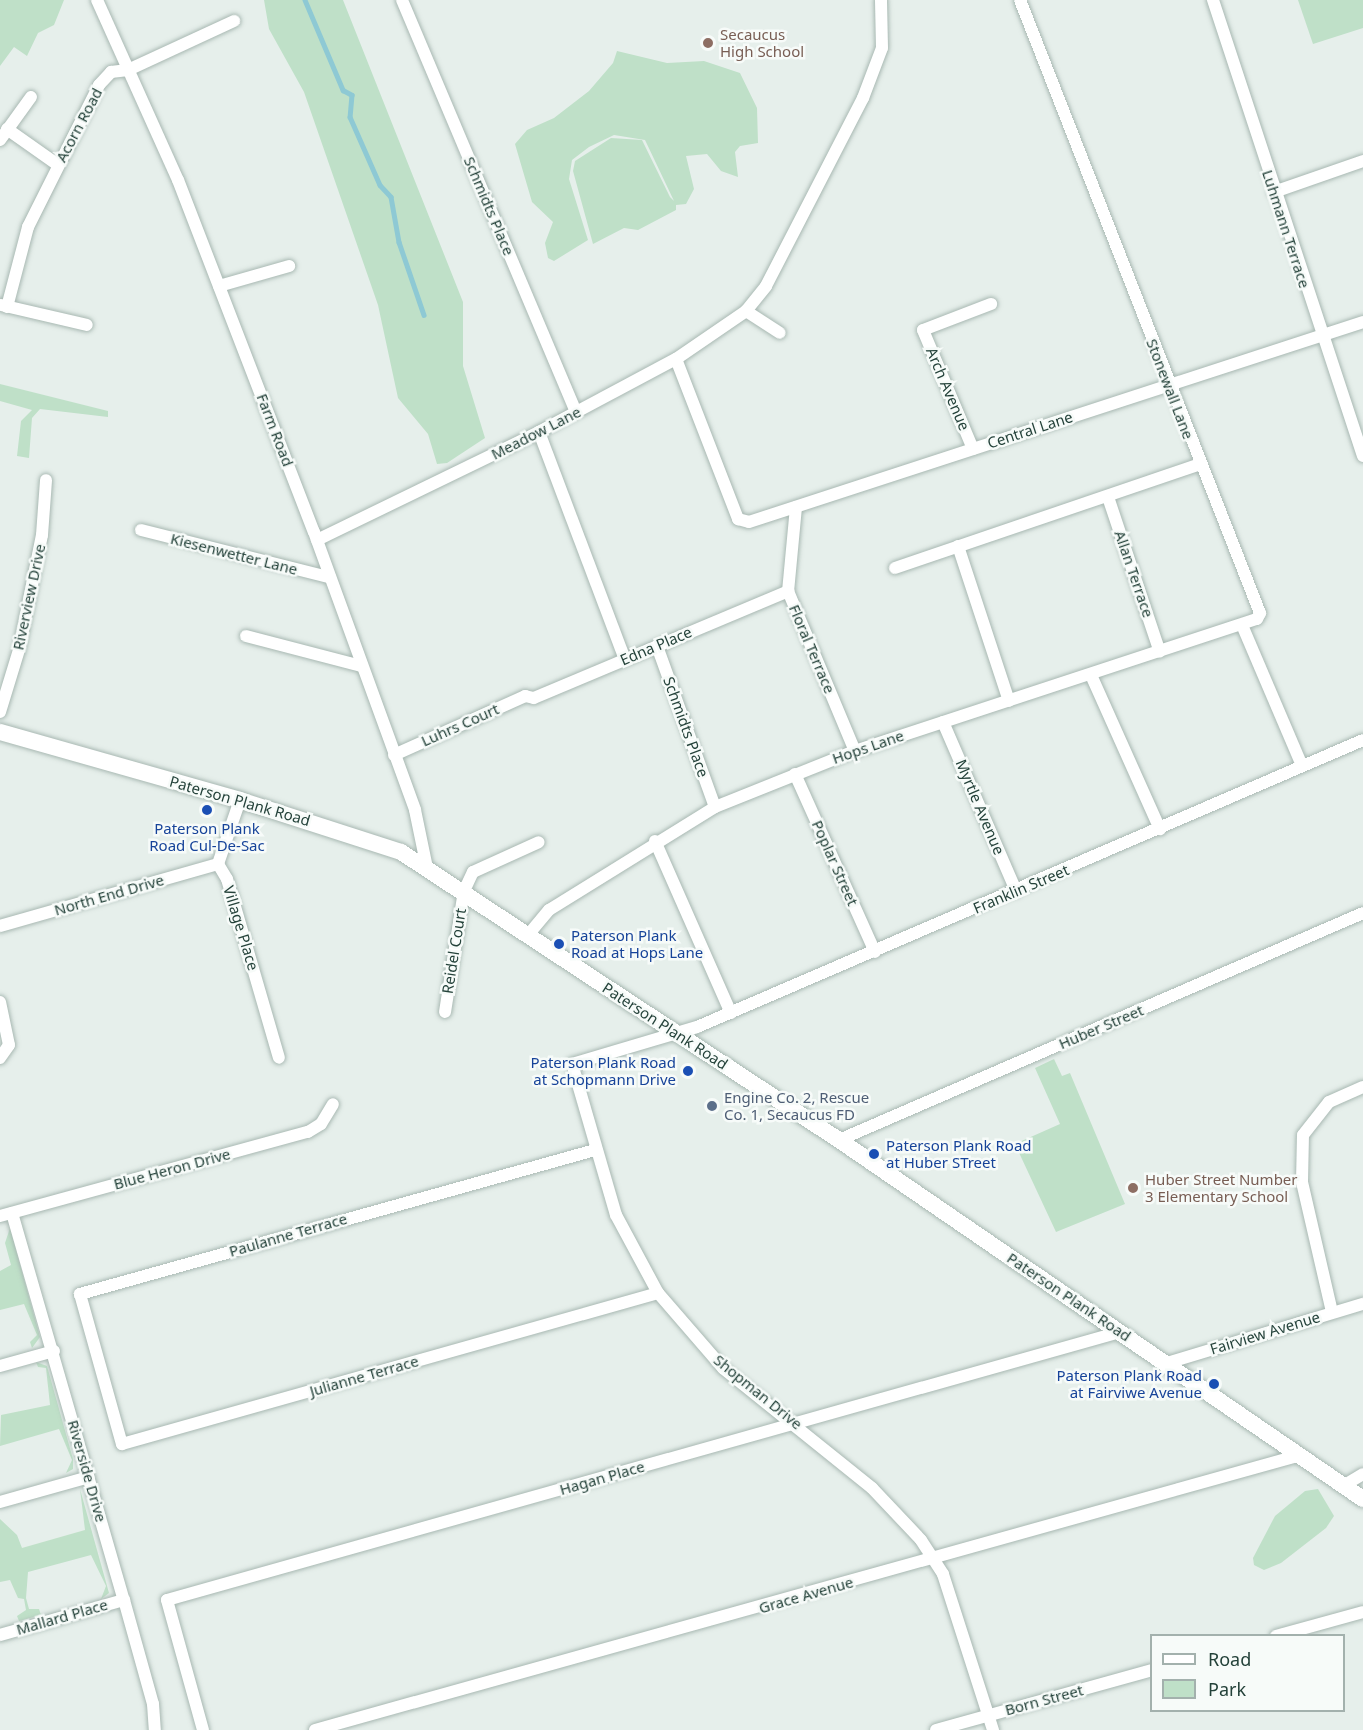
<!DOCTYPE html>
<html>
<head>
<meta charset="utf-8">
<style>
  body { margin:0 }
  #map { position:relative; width:1363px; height:1730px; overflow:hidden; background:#e6efeb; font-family:"Noto Sans",sans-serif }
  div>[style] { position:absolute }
  .green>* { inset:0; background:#bfe0c8 }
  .stream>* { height:4.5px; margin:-2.25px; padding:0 2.25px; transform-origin:2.25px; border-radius:2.25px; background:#8ec9d4 }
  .roads { filter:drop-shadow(0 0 2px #a8b8b2) drop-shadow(0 0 2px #a8b8b2) }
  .minor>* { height:12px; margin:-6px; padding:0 6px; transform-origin:6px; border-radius:6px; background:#fff }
  .tertiary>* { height:16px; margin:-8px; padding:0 8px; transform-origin:8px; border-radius:8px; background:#fff }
  .dots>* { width:16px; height:16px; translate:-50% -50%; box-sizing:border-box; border:3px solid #f7fbf9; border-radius:50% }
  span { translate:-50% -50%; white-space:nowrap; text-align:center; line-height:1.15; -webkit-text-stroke:5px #f7fbf9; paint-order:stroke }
  .education-label { font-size:15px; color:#785e54 }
  .left { translate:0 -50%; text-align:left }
  .street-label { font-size:15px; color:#24423a }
  .transit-label { font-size:15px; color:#164399 }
  .right { translate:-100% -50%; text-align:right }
  .service-label { font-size:15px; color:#4e5e75 }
  .legend { position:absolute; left:1150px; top:1634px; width:195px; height:78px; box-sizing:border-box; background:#f7fbf9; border:2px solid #a3b1ad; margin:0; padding:8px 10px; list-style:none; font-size:18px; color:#24423a }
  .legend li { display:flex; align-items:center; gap:12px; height:30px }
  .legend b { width:30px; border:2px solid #a3b1ad }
</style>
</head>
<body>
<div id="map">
  <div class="green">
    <i style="clip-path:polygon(0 0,64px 0,54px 25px,38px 33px,27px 56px,14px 47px,0 66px)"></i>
    <i style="clip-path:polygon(264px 0,343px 0,463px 302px,463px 366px,485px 438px,447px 463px,437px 464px,428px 434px,398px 398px,378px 305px,304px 92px,269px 29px)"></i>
    <i style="clip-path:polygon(1298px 0,1363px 0,1363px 28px,1313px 44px)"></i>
    <i style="clip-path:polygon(617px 51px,667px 63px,704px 61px,740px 73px,757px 108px,758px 143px,740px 146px,735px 152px,738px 177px,721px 171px,707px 154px,686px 156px,694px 189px,686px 204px,676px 205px,676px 210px,638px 230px,624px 228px,593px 244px,573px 171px,575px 161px,611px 138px,642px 140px,670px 197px,674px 201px,645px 140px,614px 135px,589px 147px,572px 160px,569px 179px,588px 240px,554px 261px,548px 258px,545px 243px,553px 222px,532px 202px,515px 144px,527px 130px,554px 118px,589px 91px,613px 63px)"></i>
    <i style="clip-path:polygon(0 384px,108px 411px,108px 417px,40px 409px,32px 418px,29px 458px,17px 456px,21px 421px,32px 410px,0 401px)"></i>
    <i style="clip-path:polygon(1054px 1059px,1062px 1076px,1070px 1073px,1125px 1204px,1056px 1232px,1015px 1144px,1060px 1124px,1035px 1068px)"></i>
    <i style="clip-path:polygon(10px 1228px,40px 1337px,32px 1348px,30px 1342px,37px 1335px,24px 1304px,0 1310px,0 1271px,11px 1265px,5px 1243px)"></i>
    <i style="clip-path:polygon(36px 1362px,47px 1366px,73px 1459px,73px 1469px,66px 1473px,72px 1460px,59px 1429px,0 1446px,1px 1415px,50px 1405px,46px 1368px,38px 1367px)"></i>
    <i style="clip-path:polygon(80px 1489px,109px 1593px,101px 1599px,106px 1586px,91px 1555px,28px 1572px,26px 1598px,29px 1609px,39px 1609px,41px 1615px,19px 1621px,17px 1616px,26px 1610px,24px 1599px,18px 1598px,10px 1580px,0 1582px,0 1519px,17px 1535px,22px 1548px,85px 1530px)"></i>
    <i style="clip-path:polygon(1318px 1489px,1334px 1516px,1326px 1528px,1281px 1563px,1264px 1570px,1254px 1565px,1253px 1558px,1275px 1516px,1305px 1491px)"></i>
  </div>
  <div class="stream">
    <i style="left:305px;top:0;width:98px;rotate:67.1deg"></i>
    <i style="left:343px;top:90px;width:10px;rotate:29deg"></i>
    <i style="left:352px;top:95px;width:22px;rotate:95deg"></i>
    <i style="left:350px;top:117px;width:74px;rotate:66.2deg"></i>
    <i style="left:380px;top:185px;width:16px;rotate:47deg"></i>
    <i style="left:391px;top:197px;width:46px;rotate:79.9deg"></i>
    <i style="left:399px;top:242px;width:77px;rotate:71.1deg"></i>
  </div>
  <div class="roads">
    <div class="minor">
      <i style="left:97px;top:0;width:197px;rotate:65.8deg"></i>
      <i style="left:178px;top:180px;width:377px;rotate:68.9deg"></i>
      <i style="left:314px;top:532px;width:296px;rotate:70deg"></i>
      <i style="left:415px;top:810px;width:59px;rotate:78.3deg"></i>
      <i style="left:402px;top:0;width:447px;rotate:67.1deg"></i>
      <i style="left:1213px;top:0;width:480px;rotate:71.8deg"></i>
      <i style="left:7px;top:129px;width:62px;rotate:35.2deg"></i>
      <i style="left:0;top:140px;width:53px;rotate:-54.2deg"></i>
      <i style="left:1274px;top:192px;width:94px;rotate:-19.2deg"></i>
      <i style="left:219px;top:286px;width:73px;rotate:-15.9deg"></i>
      <i style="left:1px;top:305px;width:88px;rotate:13.1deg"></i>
      <i style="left:7px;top:307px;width:83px;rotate:-75.3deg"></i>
      <i style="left:28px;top:227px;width:159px;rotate:-63.4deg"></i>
      <i style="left:99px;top:85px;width:18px;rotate:-47deg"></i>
      <i style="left:111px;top:72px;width:17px;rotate:-7deg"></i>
      <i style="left:128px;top:70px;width:117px;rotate:-24.8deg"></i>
      <i style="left:746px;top:311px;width:40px;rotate:32.9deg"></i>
      <i style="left:676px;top:359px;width:172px;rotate:68.8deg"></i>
      <i style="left:738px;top:519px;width:11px;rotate:15deg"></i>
      <i style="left:749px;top:522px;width:646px;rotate:-18.04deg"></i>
      <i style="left:539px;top:432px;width:243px;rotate:69.3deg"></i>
      <i style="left:973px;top:449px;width:129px;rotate:-112.8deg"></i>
      <i style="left:923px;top:330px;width:73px;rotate:-20.9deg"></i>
      <i style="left:1108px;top:497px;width:163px;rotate:71.5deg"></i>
      <i style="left:796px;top:507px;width:84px;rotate:95.4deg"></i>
      <i style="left:788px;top:591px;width:173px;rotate:67.3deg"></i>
      <i style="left:141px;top:530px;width:193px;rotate:14.1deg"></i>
      <i style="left:317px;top:540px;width:247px;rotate:-25.9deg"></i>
      <i style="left:539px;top:432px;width:155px;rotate:-28.1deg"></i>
      <i style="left:676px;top:359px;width:85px;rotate:-34.4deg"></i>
      <i style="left:746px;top:311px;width:32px;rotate:-51deg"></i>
      <i style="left:766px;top:286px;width:212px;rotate:-62.7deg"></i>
      <i style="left:863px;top:98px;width:53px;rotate:-69.2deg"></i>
      <i style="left:882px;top:48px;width:48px;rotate:-91.2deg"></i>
      <i style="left:958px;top:546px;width:163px;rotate:71.8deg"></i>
      <i style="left:895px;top:568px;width:322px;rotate:-18.8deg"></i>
      <i style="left:1242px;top:625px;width:153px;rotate:66.9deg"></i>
      <i style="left:246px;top:636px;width:119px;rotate:14.6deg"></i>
      <i style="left:657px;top:646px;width:171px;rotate:70.2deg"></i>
      <i style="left:1091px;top:675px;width:169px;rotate:65.9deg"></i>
      <i style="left:0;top:712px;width:65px;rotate:-73deg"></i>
      <i style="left:19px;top:650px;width:117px;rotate:-78.7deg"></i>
      <i style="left:42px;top:535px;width:55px;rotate:-85.8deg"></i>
      <i style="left:943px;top:722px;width:184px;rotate:66.6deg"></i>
      <i style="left:394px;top:755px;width:144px;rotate:-24.2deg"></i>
      <i style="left:525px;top:696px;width:9px;rotate:13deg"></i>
      <i style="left:534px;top:698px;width:276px;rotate:-22.8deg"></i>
      <i style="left:795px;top:774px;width:195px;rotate:65.8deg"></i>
      <i style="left:240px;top:800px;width:68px;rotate:109deg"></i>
      <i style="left:218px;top:864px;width:17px;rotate:59deg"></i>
      <i style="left:227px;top:879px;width:186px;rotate:73.8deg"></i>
      <i style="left:655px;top:841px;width:188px;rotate:66.2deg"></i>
      <i style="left:0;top:926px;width:227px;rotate:-15.9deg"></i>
      <i style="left:528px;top:935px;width:33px;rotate:-50deg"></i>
      <i style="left:549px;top:910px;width:195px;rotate:-31.8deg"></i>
      <i style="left:715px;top:807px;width:151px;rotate:-21.8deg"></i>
      <i style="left:855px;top:751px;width:423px;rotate:-18.2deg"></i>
      <i style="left:1257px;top:619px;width:7px;rotate:-63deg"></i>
      <i style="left:1260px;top:613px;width:658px;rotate:-111.38deg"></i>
      <i style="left:0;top:1002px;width:44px;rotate:78.2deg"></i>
      <i style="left:9px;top:1045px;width:16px;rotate:125deg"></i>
      <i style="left:445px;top:1012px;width:122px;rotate:-81.1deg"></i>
      <i style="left:464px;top:891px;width:21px;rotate:-65deg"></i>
      <i style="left:473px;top:872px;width:72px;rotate:-24.4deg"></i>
      <i style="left:839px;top:1140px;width:571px;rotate:-23.42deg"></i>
      <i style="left:595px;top:1150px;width:535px;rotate:164.38deg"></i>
      <i style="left:80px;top:1294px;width:156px;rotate:74.4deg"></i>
      <i style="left:122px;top:1444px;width:557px;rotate:-15.73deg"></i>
      <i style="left:12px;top:1213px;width:403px;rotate:73.9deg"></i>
      <i style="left:124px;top:1600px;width:108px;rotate:74.4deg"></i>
      <i style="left:153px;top:1704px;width:26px;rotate:86deg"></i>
      <i style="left:0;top:1216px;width:319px;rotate:-15.3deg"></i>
      <i style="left:308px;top:1132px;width:15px;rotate:-32deg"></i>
      <i style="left:321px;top:1124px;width:23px;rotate:-59deg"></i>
      <i style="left:1332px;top:1312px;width:133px;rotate:-103deg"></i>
      <i style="left:1302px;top:1182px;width:47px;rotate:-88.8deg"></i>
      <i style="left:1303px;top:1135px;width:42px;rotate:-51.8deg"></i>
      <i style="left:1329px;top:1102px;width:37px;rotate:-24deg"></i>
      <i style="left:1167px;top:1363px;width:205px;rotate:-16.8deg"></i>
      <i style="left:0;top:1366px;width:56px;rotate:-15.5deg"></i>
      <i style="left:1343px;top:1486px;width:23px;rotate:-31deg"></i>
      <i style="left:0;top:1502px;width:92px;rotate:-15.7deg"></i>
      <i style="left:0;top:1635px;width:129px;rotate:-15.8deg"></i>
      <i style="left:1276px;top:1636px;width:90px;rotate:-15.4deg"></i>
      <i style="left:203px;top:1730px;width:135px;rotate:-105.5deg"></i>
      <i style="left:167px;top:1600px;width:990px;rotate:-15.71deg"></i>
      <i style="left:315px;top:1730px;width:1020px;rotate:-15.59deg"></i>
      <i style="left:936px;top:1730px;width:224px;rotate:-15.5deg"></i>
      <i style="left:993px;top:1730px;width:164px;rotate:-107.8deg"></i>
      <i style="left:943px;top:1574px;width:40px;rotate:-122.9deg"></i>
      <i style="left:921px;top:1540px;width:71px;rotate:-133.3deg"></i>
      <i style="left:872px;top:1488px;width:191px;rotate:-141.2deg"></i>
      <i style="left:723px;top:1368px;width:99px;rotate:-130.9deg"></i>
      <i style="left:658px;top:1293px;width:89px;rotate:-118.3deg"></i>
      <i style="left:616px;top:1215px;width:157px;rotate:-106.2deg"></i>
      <i style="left:572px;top:1064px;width:130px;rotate:-16.5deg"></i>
      <i style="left:697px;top:1027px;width:725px;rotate:-23.31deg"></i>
    </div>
    <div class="tertiary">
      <i style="left:0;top:732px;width:249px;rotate:15.8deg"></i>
      <i style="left:240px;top:800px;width:169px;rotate:17.9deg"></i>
      <i style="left:401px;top:852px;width:524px;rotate:33.33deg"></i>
      <i style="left:839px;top:1140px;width:635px;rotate:34.42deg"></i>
    </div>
  </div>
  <div class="dots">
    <i style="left:708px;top:43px;background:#8d6e63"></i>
    <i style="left:207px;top:810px;background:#1a4fb4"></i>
    <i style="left:559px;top:944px;background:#1a4fb4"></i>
    <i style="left:688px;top:1071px;background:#1a4fb4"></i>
    <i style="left:712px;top:1106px;background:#5c6f8a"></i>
    <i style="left:874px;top:1154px;background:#1a4fb4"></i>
    <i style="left:1133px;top:1188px;background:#8d6e63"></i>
    <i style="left:1214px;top:1384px;background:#1a4fb4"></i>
  </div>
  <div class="education-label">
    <span class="left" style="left:720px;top:43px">Secaucus<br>High School</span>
    <span class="left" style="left:1145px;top:1188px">Huber Street Number<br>3 Elementary School</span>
  </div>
  <div class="street-label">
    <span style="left:79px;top:125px;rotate:-62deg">Acorn Road</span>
    <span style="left:489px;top:206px;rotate:67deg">Schmidts Place</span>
    <span style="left:1286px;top:229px;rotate:72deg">Luhmann Terrace</span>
    <span style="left:948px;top:389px;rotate:67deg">Arch Avenue</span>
    <span style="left:1170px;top:389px;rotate:69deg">Stonewall Lane</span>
    <span style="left:275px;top:430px;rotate:69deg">Farm Road</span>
    <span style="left:1030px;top:430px;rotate:-18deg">Central Lane</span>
    <span style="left:536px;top:433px;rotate:-27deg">Meadow Lane</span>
    <span style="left:234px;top:554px;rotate:14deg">Kiesenwetter Lane</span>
    <span style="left:1134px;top:574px;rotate:71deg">Allan Terrace</span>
    <span style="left:29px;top:597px;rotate:-78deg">Riverview Drive</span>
    <span style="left:656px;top:646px;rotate:-23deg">Edna Place</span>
    <span style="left:812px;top:649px;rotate:67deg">Floral Terrace</span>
    <span style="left:460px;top:725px;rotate:-24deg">Luhrs Court</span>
    <span style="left:686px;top:727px;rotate:70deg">Schmidts Place</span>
    <span style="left:868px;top:747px;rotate:-19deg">Hops Lane</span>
    <span style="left:240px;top:801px;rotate:16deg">Paterson Plank Road</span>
    <span style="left:980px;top:807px;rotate:67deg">Myrtle Avenue</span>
    <span style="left:835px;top:863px;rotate:66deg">Poplar Street</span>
    <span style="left:1021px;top:889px;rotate:-23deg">Franklin Street</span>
    <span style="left:109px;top:895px;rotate:-16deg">North End Drive</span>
    <span style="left:241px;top:928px;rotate:73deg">Village Place</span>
    <span style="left:454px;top:951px;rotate:-81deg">Reidel Court</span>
    <span style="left:665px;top:1026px;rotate:33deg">Paterson Plank Road</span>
    <span style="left:1101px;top:1027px;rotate:-23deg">Huber Street</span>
    <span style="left:172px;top:1169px;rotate:-15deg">Blue Heron Drive</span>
    <span style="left:288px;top:1235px;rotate:-16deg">Paulanne Terrace</span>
    <span style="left:1069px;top:1297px;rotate:34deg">Paterson Plank Road</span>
    <span style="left:1265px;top:1333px;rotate:-17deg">Fairview Avenue</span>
    <span style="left:364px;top:1376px;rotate:-16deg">Julianne Terrace</span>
    <span style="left:758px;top:1392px;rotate:39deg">Shopman Drive</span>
    <span style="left:87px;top:1471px;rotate:74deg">Riverside Drive</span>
    <span style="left:602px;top:1478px;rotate:-16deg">Hagan Place</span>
    <span style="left:806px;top:1595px;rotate:-16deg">Grace Avenue</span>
    <span style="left:62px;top:1617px;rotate:-16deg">Mallard Place</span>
    <span style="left:1044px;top:1700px;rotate:-15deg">Born Street</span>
  </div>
  <div class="transit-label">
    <span style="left:207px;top:837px">Paterson Plank<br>Road Cul-De-Sac</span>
    <span class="left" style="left:571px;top:944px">Paterson Plank<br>Road at Hops Lane</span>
    <span class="right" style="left:676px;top:1071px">Paterson Plank Road<br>at Schopmann Drive</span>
    <span class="left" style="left:886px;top:1154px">Paterson Plank Road<br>at Huber STreet</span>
    <span class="right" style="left:1202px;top:1384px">Paterson Plank Road<br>at Fairviwe Avenue</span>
  </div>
  <div class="service-label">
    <span class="left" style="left:724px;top:1106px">Engine Co. 2, Rescue<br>Co. 1, Secaucus FD</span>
  </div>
  <ul class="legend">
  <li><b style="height:8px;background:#fff"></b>Road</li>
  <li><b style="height:16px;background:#bfe0c8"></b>Park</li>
  </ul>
</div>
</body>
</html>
